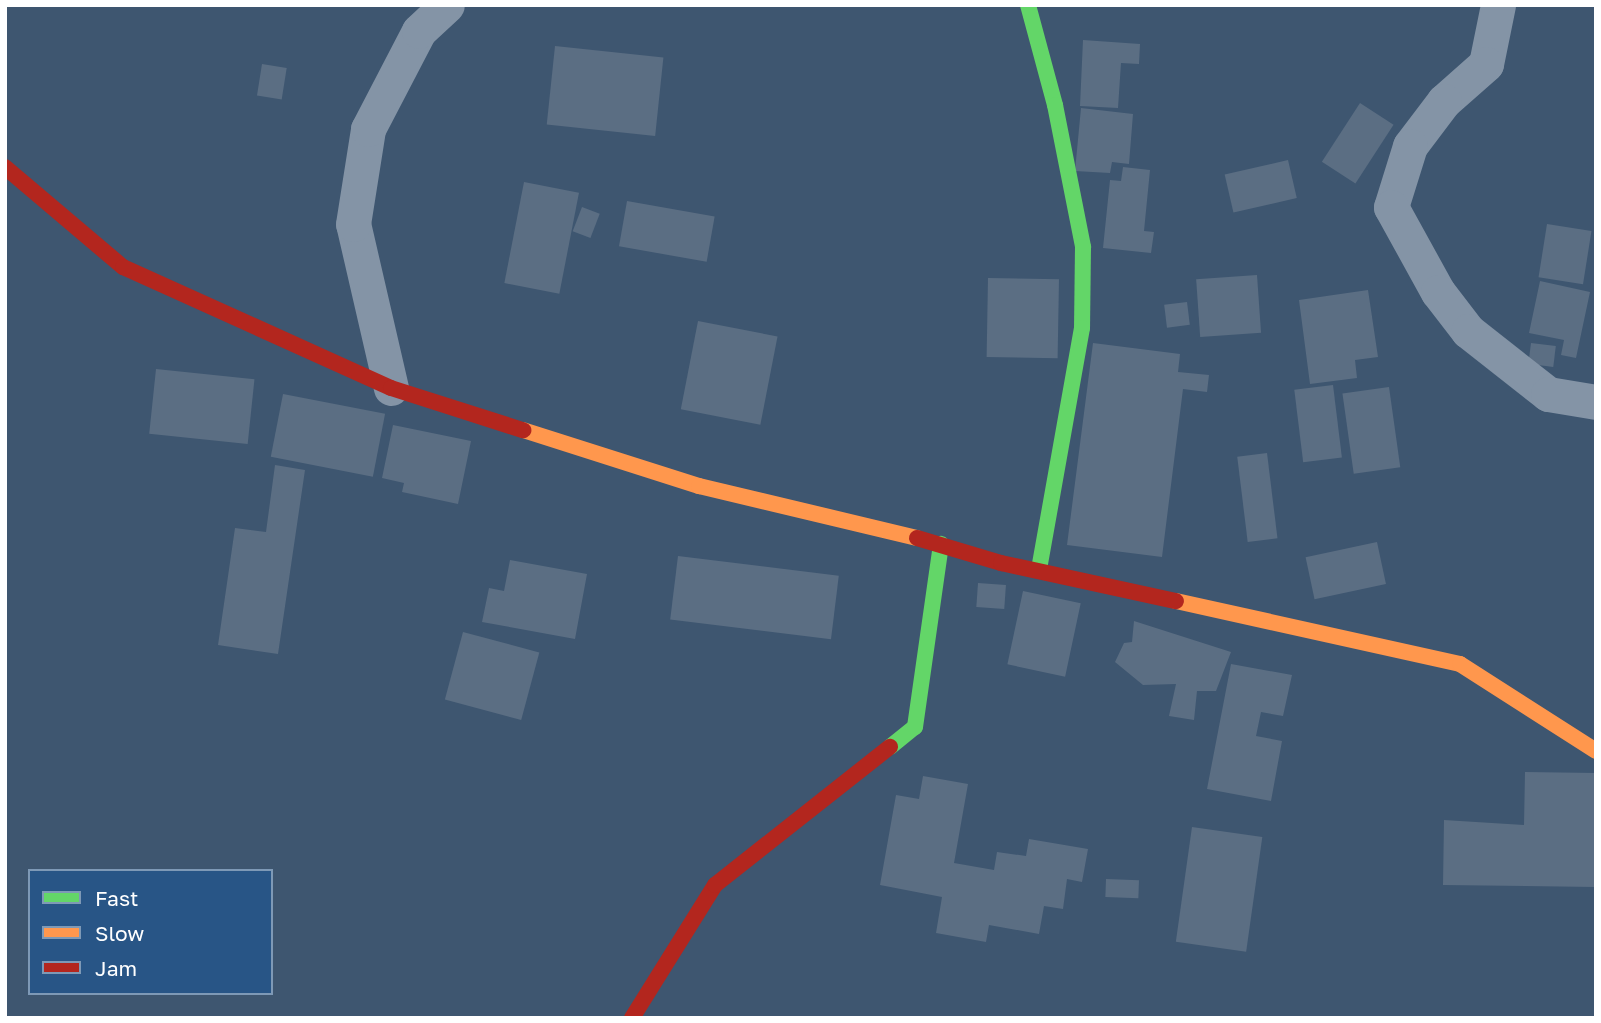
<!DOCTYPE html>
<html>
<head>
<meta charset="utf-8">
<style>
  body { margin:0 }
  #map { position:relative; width:1601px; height:1023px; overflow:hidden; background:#3e5670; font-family:"Golos Text",sans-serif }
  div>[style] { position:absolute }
  .building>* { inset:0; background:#5b6e83; transform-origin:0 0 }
  .street>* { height:35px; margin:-17.5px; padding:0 17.5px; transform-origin:17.5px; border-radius:17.5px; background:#8494a6 }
  .fast>* { height:16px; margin:-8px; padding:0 8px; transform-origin:8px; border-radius:8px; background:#63d668 }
  .slow>* { height:16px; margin:-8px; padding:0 8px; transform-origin:8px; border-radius:8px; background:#ff974d }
  .jam>* { height:16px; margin:-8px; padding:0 8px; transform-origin:8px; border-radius:8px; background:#b3261e }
  span { translate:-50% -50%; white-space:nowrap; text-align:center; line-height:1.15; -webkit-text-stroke:5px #285586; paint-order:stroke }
  .frame { position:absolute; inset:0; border:7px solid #fff; pointer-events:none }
  .legend { position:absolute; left:28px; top:869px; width:245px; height:126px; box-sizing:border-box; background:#285586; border:2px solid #7e99b6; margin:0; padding:9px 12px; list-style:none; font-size:21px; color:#fff }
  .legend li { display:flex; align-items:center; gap:14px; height:35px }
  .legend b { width:35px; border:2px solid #7e99b6 }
</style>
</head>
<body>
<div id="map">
  <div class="building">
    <i style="clip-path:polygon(1083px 40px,1140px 44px,1139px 64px,1121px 63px,1118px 108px,1080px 106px)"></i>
    <i style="left:555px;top:46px;width:109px;height:79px;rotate:6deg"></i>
    <i style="left:262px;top:64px;width:25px;height:32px;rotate:9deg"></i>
    <i style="left:1360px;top:103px;width:40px;height:70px;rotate:33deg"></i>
    <i style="clip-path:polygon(1081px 108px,1133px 114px,1129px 164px,1112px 162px,1110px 173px,1075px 171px)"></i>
    <i style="left:1288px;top:160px;width:39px;height:65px;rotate:77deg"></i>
    <i style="clip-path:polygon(1123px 167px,1150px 170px,1144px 231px,1154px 232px,1151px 253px,1103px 248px,1110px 180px,1121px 181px)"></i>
    <i style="left:524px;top:182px;width:56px;height:103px;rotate:11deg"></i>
    <i style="left:627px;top:201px;width:89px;height:46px;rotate:10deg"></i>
    <i style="left:582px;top:207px;width:19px;height:26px;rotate:21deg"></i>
    <i style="left:1547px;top:224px;width:45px;height:54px;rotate:9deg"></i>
    <i style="left:1257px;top:275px;width:58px;height:61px;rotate:86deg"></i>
    <i style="left:988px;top:278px;width:71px;height:79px;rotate:1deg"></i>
    <i style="clip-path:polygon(1540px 281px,1590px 292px,1576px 358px,1561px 355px,1564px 340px,1529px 333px)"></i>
    <i style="clip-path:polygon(1368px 290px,1378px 357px,1355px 360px,1357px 378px,1310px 384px,1299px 300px)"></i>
    <i style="left:1187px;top:302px;width:23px;height:23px;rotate:83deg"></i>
    <i style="left:698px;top:321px;width:81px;height:90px;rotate:11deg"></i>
    <i style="clip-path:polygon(1093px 343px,1180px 354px,1178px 372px,1209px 375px,1207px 392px,1183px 389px,1162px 557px,1067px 545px)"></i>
    <i style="left:1531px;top:343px;width:25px;height:21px;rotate:7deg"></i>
    <i style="left:156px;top:369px;width:99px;height:65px;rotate:6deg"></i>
    <i style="left:1333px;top:385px;width:73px;height:39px;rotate:83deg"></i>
    <i style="left:1389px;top:387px;width:81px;height:47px;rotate:82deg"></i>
    <i style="left:283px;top:394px;width:104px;height:64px;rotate:11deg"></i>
    <i style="clip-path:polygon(393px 425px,471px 441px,458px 504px,402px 492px,404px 483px,382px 478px)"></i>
    <i style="left:1267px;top:453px;width:86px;height:30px;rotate:83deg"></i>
    <i style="clip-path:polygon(275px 465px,305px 470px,278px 654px,218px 645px,235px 528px,266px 532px)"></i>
    <i style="left:1377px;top:542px;width:43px;height:73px;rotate:78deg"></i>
    <i style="left:678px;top:556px;width:162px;height:64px;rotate:7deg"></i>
    <i style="clip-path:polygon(510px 560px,587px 574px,575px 639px,482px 622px,489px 588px,504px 591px)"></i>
    <i style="left:978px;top:583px;width:28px;height:24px;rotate:4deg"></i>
    <i style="left:1023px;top:591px;width:59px;height:75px;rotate:12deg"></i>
    <i style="clip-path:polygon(1134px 621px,1231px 652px,1216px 691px,1197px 691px,1194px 720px,1169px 716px,1176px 684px,1143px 685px,1115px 662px,1124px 643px,1132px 642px)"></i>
    <i style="left:463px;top:632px;width:79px;height:70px;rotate:15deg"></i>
    <i style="clip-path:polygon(1231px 664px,1292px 675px,1283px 716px,1261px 712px,1256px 736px,1282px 741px,1271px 801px,1207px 789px)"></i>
    <i style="clip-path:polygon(1525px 772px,1596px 773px,1595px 887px,1443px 885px,1444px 820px,1524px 825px)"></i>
    <i style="clip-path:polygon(923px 776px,968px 784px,954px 863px,994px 870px,997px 852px,1026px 856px,1029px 839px,1088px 849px,1082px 882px,1067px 879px,1063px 909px,1044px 906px,1039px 934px,989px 925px,986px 942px,936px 933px,942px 897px,880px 885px,896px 795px,919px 799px)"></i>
    <i style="left:1192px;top:827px;width:71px;height:116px;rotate:8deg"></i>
    <i style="left:1106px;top:879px;width:33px;height:18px;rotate:2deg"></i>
  </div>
  <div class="street">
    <i style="left:1498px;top:5px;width:60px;rotate:101.5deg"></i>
    <i style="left:1486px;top:64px;width:56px;rotate:138.6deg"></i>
    <i style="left:1444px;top:101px;width:56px;rotate:127.1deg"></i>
    <i style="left:1410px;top:146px;width:64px;rotate:107.3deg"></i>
    <i style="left:1391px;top:207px;width:97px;rotate:61.1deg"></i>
    <i style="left:1438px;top:292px;width:49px;rotate:52.4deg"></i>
    <i style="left:1468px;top:331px;width:102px;rotate:38.2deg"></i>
    <i style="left:1548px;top:394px;width:49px;rotate:9.5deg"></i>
    <i style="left:391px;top:388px;width:168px;rotate:-103deg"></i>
    <i style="left:353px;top:224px;width:96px;rotate:-81deg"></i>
    <i style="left:368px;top:129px;width:110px;rotate:-62.5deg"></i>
    <i style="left:419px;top:31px;width:38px;rotate:-43deg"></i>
  </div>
  <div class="fast">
    <i style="left:1028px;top:5px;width:104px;rotate:74.9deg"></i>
    <i style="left:1055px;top:105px;width:145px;rotate:78.8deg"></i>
    <i style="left:1083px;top:247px;width:81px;rotate:90.7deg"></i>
    <i style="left:1082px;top:328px;width:245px;rotate:100.1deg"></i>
    <i style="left:890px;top:747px;width:32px;rotate:-39deg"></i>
    <i style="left:915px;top:727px;width:185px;rotate:-81.9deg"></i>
  </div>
  <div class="slow">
    <i style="left:523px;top:430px;width:185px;rotate:17.7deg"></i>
    <i style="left:699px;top:486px;width:224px;rotate:13.4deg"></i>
    <i style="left:1176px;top:601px;width:291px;rotate:12.5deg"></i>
    <i style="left:1460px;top:664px;width:161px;rotate:32.6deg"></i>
  </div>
  <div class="jam">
    <i style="left:5px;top:167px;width:155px;rotate:40.3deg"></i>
    <i style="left:123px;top:267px;width:294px;rotate:24.3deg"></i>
    <i style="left:391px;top:388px;width:139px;rotate:17.7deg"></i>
    <i style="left:917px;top:538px;width:88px;rotate:16.6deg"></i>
    <i style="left:1001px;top:563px;width:179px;rotate:12.3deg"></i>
    <i style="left:632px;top:1018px;width:157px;rotate:-58deg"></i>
    <i style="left:715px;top:885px;width:223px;rotate:-38.3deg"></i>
  </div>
  <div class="frame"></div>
  <ul class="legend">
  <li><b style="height:9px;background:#63d668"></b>Fast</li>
  <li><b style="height:9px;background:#ff974d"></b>Slow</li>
  <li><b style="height:9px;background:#b3261e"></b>Jam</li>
  </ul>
</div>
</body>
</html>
